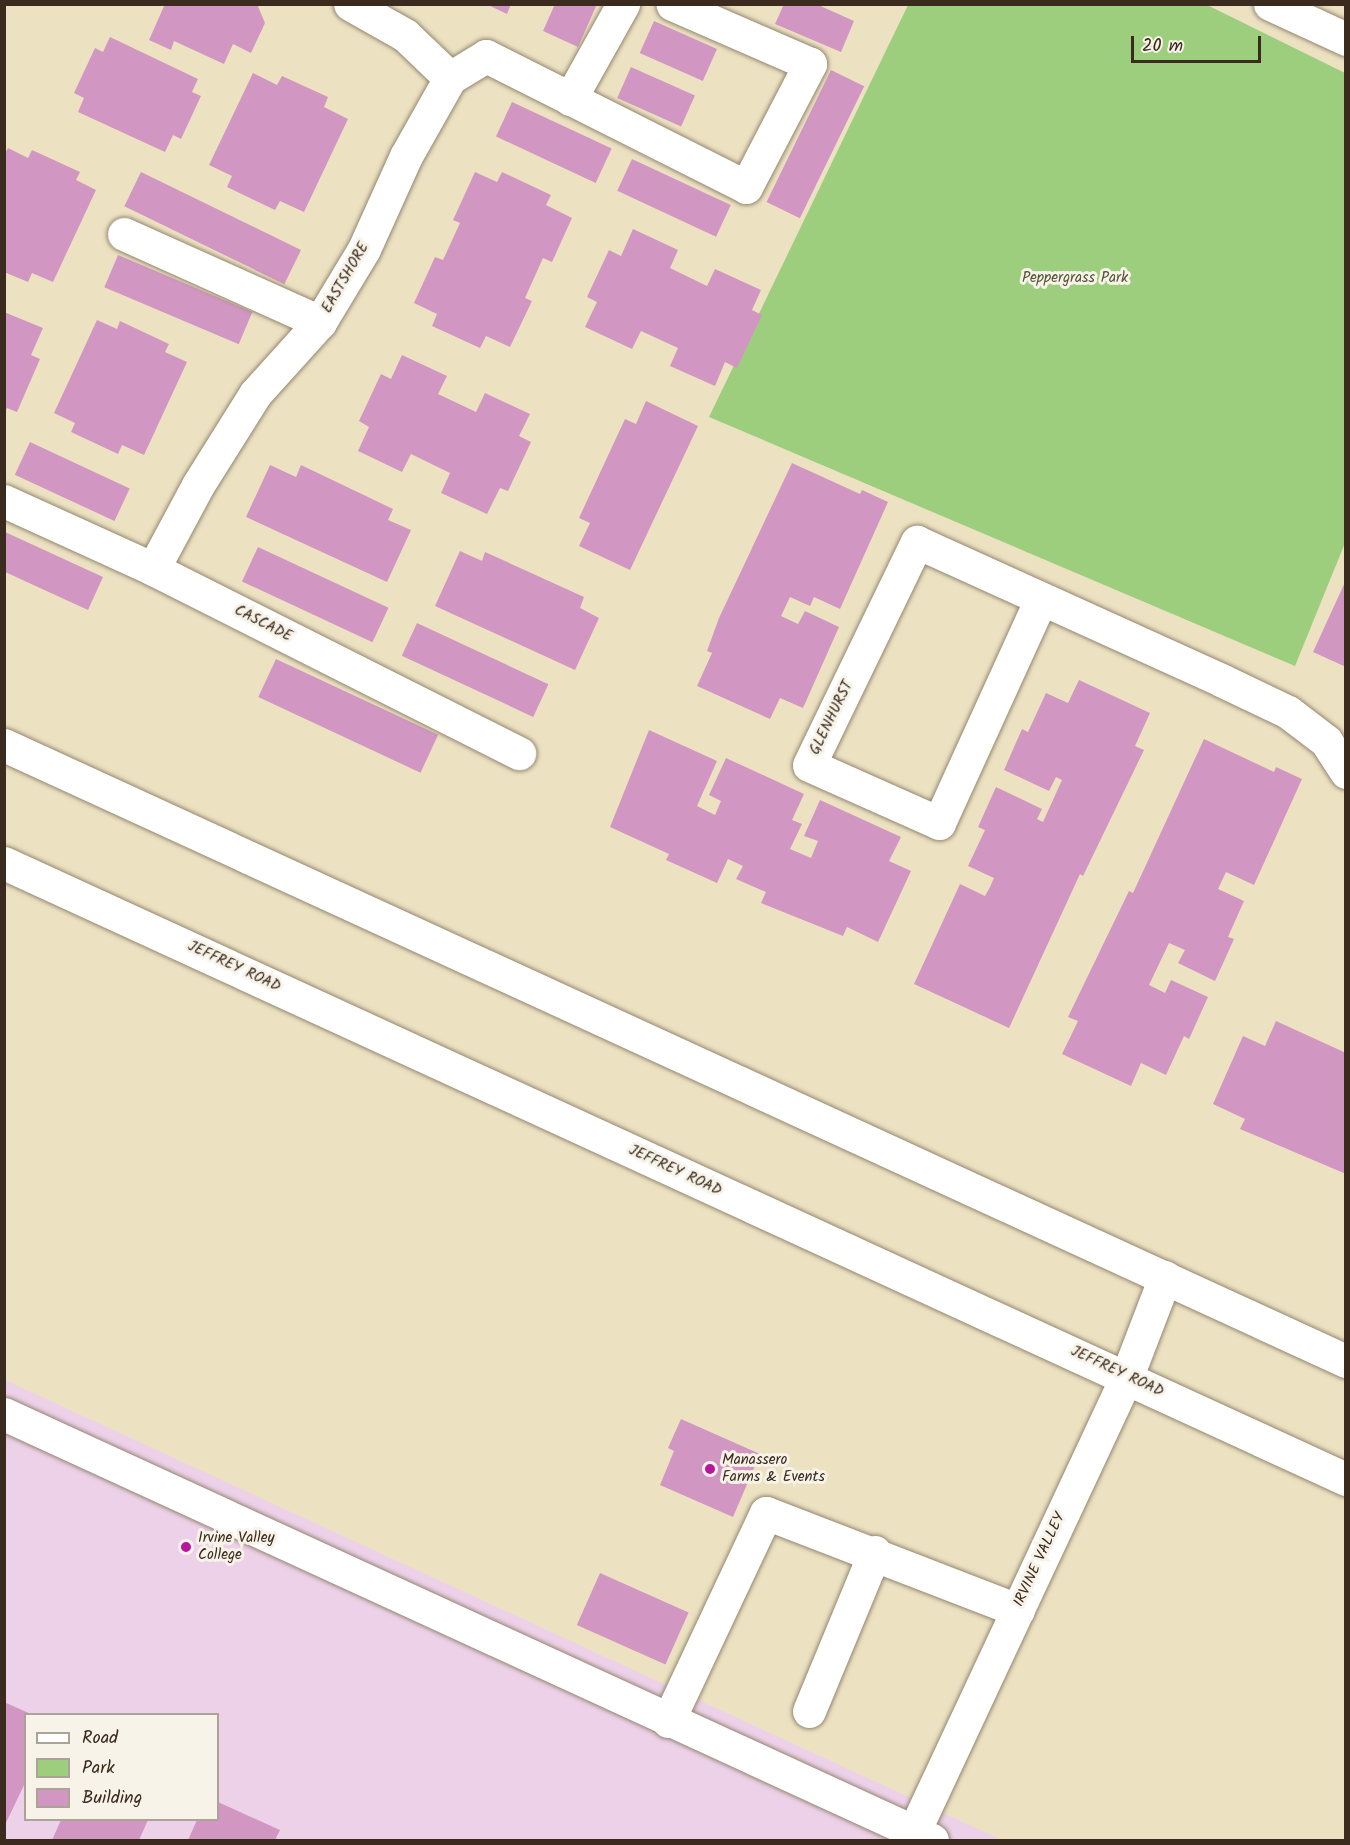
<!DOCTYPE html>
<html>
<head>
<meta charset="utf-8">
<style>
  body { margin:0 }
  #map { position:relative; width:1350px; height:1845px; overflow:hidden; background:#ece2c2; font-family:Kalam,sans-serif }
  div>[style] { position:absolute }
  .built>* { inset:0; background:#edd1e9 }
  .green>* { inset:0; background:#9cce7e }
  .building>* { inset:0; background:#d197c2; transform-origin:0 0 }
  .roads { filter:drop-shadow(0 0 2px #948670) drop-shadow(0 0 2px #948670) }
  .minor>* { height:33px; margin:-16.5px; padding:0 16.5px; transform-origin:16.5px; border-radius:16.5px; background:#fff }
  .major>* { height:33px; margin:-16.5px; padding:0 16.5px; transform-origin:16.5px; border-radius:16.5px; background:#fff }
  .dots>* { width:16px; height:16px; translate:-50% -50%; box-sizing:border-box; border:3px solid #f7f3e8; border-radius:50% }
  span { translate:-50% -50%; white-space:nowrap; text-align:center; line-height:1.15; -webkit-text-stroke:6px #f7f3e8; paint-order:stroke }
  .street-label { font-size:15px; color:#3b2a1e }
  .park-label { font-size:15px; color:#535336 }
  .poi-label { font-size:15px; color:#3b2a1e }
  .left { translate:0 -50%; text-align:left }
  .frame { position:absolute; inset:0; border:6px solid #3b2a1e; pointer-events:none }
  .legend { position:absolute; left:24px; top:1713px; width:195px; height:108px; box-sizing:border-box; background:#f7f3e8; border:2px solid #aca397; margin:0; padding:8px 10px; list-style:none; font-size:18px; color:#3b2a1e }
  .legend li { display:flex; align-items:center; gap:12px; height:30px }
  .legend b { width:30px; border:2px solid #aca397 }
  .scale { position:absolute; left:1131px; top:36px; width:130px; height:27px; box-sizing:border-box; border:3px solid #3b2a1e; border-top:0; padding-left:8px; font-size:18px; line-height:21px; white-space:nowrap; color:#3b2a1e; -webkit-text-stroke:4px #f7f3e8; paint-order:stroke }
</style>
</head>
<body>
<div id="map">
  <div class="built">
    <i style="clip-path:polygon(evenodd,5px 1380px,1002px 1840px,5px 1840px,5px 1380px,26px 1714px,218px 1714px,218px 1820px,26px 1820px,26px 1714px)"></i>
  </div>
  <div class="green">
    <i style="clip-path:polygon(908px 5px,1207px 5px,1345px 73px,1345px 543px,1295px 666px,709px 417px)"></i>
  </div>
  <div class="building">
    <i style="clip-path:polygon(165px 4px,257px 4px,265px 23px,251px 53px,233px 44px,224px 64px,174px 41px,171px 50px,149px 40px)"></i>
    <i style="clip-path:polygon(486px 4px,511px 4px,507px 14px)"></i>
    <i style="clip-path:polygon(555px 4px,597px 4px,578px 47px,543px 31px)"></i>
    <i style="clip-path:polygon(784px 4px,816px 4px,854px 21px,841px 52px,775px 24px)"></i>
    <i style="left:654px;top:21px;width:69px;height:35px;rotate:24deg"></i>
    <i style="clip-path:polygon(110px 37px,198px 79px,192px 92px,201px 96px,181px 139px,173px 135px,165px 152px,78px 112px,84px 98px,74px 93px,95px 48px,103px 52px)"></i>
    <i style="left:631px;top:67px;width:70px;height:34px;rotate:24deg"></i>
    <i style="left:831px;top:70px;width:37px;height:147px;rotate:26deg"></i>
    <i style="clip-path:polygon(253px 73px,277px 85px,282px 76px,328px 97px,324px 107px,348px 119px,304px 212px,280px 201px,275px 210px,227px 187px,232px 176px,209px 165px)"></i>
    <i style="left:512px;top:102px;width:110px;height:38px;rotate:25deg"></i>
    <i style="clip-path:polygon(8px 148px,28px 158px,32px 150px,80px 172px,76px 180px,96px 190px,53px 282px,32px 273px,28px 282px,4px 272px,4px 155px)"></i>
    <i style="left:632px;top:159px;width:109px;height:35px;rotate:25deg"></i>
    <i style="left:141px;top:172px;width:178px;height:38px;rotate:26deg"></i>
    <i style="clip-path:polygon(475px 172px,497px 182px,502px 172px,551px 195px,546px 205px,572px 218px,552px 262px,543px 258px,525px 298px,532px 301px,510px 347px,486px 336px,480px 348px,432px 326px,437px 314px,414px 303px,435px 257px,443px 260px,460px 223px,453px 220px)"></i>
    <i style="clip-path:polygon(633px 229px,678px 250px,670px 268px,707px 286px,715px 269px,761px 290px,752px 310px,762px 315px,737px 368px,725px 362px,715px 386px,670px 366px,678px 348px,641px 331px,632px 349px,585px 327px,597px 302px,587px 297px,609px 250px,621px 256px)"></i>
    <i style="left:118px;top:255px;width:146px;height:35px;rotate:23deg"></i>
    <i style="clip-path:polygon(4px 312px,43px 328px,31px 355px,40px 359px,17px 412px,7px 408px,4px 414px)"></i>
    <i style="clip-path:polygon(97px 320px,117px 329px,120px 321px,169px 344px,165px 352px,187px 362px,144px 455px,122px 445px,118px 454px,71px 432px,75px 423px,54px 413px)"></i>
    <i style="clip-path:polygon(402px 355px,447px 376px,438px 394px,476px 412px,485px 393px,530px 414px,519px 436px,531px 442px,508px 491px,500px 488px,487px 514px,441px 493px,450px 473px,411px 454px,402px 472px,358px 451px,369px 427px,359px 421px,381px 374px,391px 379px)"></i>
    <i style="clip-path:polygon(646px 401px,698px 426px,630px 570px,579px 546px,590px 523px,579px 518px,625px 419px,636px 424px)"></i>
    <i style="left:30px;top:442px;width:110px;height:36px;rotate:25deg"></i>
    <i style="clip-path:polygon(792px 463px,860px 494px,862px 490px,888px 502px,840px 609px,814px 597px,810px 606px,790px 597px,781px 616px,798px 624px,805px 611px,839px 627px,803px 708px,780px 698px,770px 719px,697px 686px,712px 653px,707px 651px,719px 618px)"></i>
    <i style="clip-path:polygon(270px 465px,296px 477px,301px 465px,393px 509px,388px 520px,411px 530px,387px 582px,246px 517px)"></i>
    <i style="clip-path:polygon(5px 532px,103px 577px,88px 610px,5px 572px)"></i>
    <i style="left:258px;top:547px;width:144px;height:38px;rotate:25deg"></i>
    <i style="clip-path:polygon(460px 551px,482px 561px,485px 552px,584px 597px,580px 608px,599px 618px,575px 670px,435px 606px)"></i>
    <i style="clip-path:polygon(1346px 580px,1346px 667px,1313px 652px)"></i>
    <i style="left:417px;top:623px;width:145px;height:36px;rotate:25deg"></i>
    <i style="left:276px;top:659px;width:179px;height:42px;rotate:25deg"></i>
    <i style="clip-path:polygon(1079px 680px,1150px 713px,1135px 746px,1144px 750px,1083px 876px,1080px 874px,1009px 1028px,914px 984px,960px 884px,985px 896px,990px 887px,994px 878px,968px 866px,985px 830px,978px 827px,996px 787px,1042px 809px,1037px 819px,1043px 822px,1062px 780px,1056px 777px,1049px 791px,1004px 770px,1022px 729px,1028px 732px,1046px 693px,1068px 703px)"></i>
    <i style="clip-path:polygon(649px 730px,717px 761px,697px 806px,715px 815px,721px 801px,709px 795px,726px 758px,804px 794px,792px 820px,802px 824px,790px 849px,811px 858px,818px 841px,804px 836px,820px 800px,901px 837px,889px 861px,911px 871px,878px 942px,847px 927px,843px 936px,761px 903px,766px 892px,736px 879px,743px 866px,728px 859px,717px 883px,666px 860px,669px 854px,610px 827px)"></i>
    <i style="clip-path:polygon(1204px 739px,1274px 772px,1276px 767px,1302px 779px,1254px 885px,1226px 872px,1218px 889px,1244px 901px,1228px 937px,1234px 939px,1215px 981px,1178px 963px,1185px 950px,1169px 943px,1149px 985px,1165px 993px,1171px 980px,1208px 997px,1189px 1039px,1184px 1036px,1166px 1075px,1141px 1063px,1131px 1086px,1062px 1054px,1078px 1021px,1068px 1017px,1129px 891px,1133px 893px)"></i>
    <i style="clip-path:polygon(1276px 1021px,1346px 1053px,1346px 1174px,1240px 1129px,1245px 1119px,1213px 1104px,1243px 1036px,1265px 1046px)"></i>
    <i style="clip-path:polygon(681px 1419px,760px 1454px,733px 1517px,660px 1485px,674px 1451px,668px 1448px)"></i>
    <i style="left:600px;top:1573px;width:97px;height:57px;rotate:24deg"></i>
    <i style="clip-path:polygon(4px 1702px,31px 1714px,26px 1714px,26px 1781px,4px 1827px)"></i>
    <i style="clip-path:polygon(218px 1802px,280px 1830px,275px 1840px,188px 1840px,197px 1820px,218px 1820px)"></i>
    <i style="clip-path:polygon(61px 1820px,148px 1820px,139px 1840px,52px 1840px)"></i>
  </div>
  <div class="roads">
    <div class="minor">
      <i style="left:1270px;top:4px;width:84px;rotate:24.7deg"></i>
      <i style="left:450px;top:78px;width:42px;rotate:-31.4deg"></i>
      <i style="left:486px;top:56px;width:291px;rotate:26.7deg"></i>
      <i style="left:746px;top:187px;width:139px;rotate:-62.5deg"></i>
      <i style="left:810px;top:64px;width:150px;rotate:-156.5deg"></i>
      <i style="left:570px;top:99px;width:109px;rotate:-60.8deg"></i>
      <i style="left:124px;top:234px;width:215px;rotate:24.2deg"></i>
      <i style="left:4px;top:501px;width:164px;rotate:24.5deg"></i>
      <i style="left:153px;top:569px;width:410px;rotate:26.7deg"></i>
      <i style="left:153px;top:569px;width:95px;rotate:-61.8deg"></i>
      <i style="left:198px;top:485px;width:107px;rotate:-57.9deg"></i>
      <i style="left:255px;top:394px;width:97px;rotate:-47.9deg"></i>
      <i style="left:320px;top:322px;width:85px;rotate:-58.9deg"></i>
      <i style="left:364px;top:249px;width:102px;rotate:-65.7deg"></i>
      <i style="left:406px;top:156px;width:90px;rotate:-60.6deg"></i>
      <i style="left:450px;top:78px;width:62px;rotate:-136.3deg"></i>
      <i style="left:405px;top:35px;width:63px;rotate:-150.6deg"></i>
      <i style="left:1041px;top:599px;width:246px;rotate:114.5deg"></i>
      <i style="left:939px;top:823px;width:142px;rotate:-156deg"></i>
      <i style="left:809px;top:765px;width:248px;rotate:-64.2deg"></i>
      <i style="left:917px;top:542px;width:334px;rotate:24.4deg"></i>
      <i style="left:1221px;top:680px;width:74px;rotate:25.5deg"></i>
      <i style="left:1288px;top:712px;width:48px;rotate:37.3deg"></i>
      <i style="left:1326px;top:741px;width:37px;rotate:57deg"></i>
      <i style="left:4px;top:1414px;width:1021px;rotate:24.66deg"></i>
      <i style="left:809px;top:1711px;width:172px;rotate:-67.5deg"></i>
      <i style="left:668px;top:1721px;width:230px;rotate:-64.8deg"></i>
      <i style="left:766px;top:1513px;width:270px;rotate:21.1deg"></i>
      <i style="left:910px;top:1840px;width:512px;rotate:-64.94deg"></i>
      <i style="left:1127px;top:1376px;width:106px;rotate:-69deg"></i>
    </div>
    <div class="major">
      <i style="left:4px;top:745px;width:1477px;rotate:24.66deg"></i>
      <i style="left:4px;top:863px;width:1477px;rotate:24.66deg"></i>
    </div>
  </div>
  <div class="dots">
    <i style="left:710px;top:1469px;background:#b5179e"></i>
    <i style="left:186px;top:1547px;background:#b5179e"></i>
  </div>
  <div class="street-label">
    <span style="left:346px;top:278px;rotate:-60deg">EASTSHORE</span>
    <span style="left:263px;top:624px;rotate:27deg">CASCADE</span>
    <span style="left:832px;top:718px;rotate:-64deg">GLENHURST</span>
    <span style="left:234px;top:967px;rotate:25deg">JEFFREY ROAD</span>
    <span style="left:675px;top:1171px;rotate:25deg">JEFFREY ROAD</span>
    <span style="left:1117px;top:1372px;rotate:25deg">JEFFREY ROAD</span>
    <span style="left:1040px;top:1560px;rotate:-65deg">IRVINE VALLEY</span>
  </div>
  <div class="park-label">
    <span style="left:1075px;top:279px">Peppergrass Park</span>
  </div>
  <div class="poi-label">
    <span class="left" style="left:722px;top:1469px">Manassero<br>Farms &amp; Events</span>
    <span class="left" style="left:198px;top:1547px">Irvine Valley<br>College</span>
  </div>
  <div class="frame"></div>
  <ul class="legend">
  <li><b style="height:8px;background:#fff"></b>Road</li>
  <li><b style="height:16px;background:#9cce7e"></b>Park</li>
  <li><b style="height:16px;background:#d197c2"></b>Building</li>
  </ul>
  <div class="scale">20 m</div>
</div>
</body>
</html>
